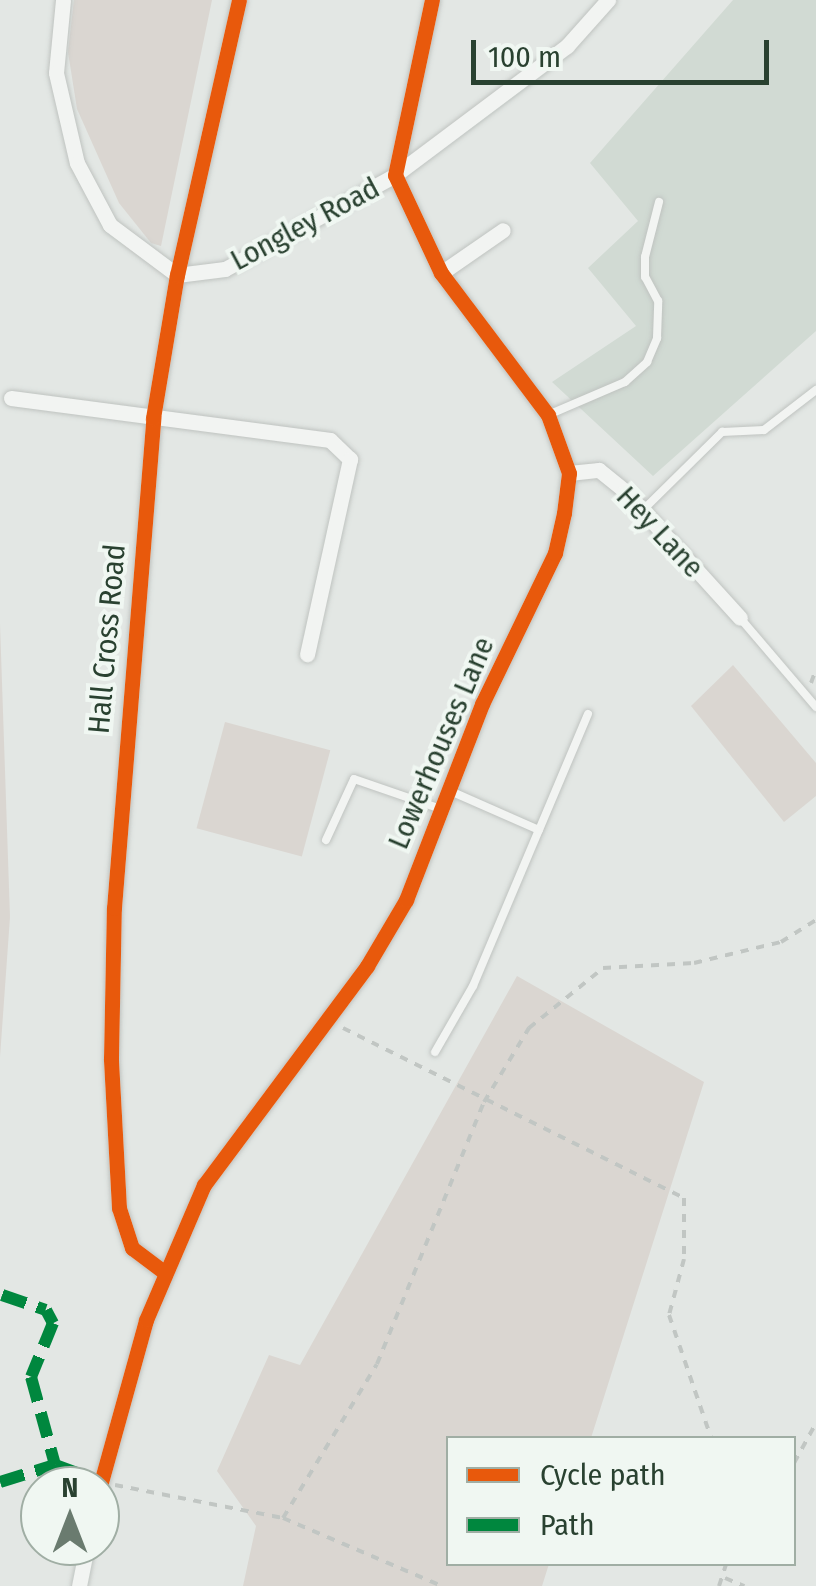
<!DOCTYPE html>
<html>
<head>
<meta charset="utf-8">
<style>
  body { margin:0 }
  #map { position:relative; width:816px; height:1586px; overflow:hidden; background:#e3e7e4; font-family:"Fira Sans Condensed",sans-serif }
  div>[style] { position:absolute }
  .built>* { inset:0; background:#d1dad3 }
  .green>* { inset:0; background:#dad6d1; transform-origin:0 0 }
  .path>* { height:4px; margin-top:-2px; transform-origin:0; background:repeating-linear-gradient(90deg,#c1c6c3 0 8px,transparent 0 16px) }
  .roads { filter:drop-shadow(0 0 2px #bfc3c0) drop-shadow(0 0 2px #bfc3c0) }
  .lane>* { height:8px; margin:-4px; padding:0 4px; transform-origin:4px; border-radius:4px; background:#f2f4f2 }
  .street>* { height:15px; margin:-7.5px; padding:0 7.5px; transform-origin:7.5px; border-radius:7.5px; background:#f2f4f2 }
  .quiet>* { height:12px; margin-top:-6px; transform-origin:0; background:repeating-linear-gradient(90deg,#00873e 0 25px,transparent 0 37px) }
  .cycleway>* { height:15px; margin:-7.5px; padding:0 7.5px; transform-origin:7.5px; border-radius:7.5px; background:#e8590c }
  span { translate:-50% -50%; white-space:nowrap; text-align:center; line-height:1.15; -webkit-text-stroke:8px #f0f7f2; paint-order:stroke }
  .street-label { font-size:30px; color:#294130 }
  .legend { position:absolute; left:446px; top:1436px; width:350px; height:130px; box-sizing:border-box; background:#f0f7f2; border:2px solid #a0aea4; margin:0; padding:12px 18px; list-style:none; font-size:30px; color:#294130 }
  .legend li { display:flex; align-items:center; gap:20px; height:50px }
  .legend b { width:50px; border:2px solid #a0aea4 }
  .north { position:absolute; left:20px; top:1466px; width:100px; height:100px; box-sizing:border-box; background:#f0f7f2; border:2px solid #a0aea4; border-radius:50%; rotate:0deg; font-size:28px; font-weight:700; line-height:40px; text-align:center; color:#294130 }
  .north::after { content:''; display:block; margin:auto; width:35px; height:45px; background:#6a7b6f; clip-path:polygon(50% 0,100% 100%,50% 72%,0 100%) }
  .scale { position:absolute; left:471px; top:40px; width:298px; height:45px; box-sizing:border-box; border:5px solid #294130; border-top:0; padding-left:12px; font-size:30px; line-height:35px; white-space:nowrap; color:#294130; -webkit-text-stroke:8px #f0f7f2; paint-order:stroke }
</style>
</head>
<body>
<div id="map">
  <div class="built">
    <i style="clip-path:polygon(733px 0,816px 0,816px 331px,653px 476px,552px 382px,636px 326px,588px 268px,638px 221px,590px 163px)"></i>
  </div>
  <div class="green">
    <i style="clip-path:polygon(74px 0,212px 0,161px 246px,151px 243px,119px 203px,77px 109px,68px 52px)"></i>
    <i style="clip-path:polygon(0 624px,10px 917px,0 1057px)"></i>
    <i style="clip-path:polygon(733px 665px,816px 763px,816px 796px,784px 822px,691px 706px)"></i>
    <i style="left:225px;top:722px;width:109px;height:110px;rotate:15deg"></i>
    <i style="clip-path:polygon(517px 976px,704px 1082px,591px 1438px,448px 1438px,448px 1564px,549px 1564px,542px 1586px,243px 1586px,256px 1526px,217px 1471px,269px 1355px,300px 1365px)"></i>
  </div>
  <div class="path">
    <i style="left:811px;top:683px;width:15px;rotate:-70deg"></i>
    <i style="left:343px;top:1028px;width:381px;rotate:26.5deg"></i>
    <i style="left:684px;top:1198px;width:61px;rotate:90deg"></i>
    <i style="left:684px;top:1259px;width:58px;rotate:105deg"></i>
    <i style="left:669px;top:1315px;width:130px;rotate:71.1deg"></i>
    <i style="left:794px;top:1463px;width:46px;rotate:-61.2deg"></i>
    <i style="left:115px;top:1485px;width:171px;rotate:11.1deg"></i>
    <i style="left:283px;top:1518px;width:173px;rotate:23.2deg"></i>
    <i style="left:283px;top:1518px;width:180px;rotate:-58.6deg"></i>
    <i style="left:377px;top:1364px;width:283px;rotate:-67.8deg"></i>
    <i style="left:484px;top:1102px;width:87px;rotate:-58.7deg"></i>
    <i style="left:529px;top:1028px;width:95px;rotate:-39deg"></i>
    <i style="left:603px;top:968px;width:91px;rotate:-3.1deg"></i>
    <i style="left:694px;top:963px;width:89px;rotate:-13.6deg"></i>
    <i style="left:781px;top:942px;width:41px;rotate:-32.2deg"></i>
    <i style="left:725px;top:1578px;width:21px;rotate:23deg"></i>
    <i style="left:719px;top:1586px;width:23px;rotate:-72deg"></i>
  </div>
  <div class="roads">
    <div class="lane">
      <i style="left:548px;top:415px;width:84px;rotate:-23.2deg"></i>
      <i style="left:625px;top:382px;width:30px;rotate:-42deg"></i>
      <i style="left:647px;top:362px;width:26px;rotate:-67deg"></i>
      <i style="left:657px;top:338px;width:37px;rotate:-88deg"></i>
      <i style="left:658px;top:301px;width:27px;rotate:-118deg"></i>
      <i style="left:645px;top:277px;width:20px;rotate:-90deg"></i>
      <i style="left:645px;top:257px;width:57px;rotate:-75.7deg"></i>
      <i style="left:644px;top:509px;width:110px;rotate:-44.6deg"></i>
      <i style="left:722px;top:432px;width:42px;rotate:-2.7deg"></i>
      <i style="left:764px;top:430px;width:66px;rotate:-37.6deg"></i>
      <i style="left:740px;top:618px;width:117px;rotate:49.5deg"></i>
      <i style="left:448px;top:790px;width:99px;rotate:23.7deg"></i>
      <i style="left:539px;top:830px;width:126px;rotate:-67.1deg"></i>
      <i style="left:326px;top:840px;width:67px;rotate:-65.3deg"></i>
      <i style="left:354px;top:779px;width:92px;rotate:19deg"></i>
      <i style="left:435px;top:1052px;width:76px;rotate:-60.1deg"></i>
      <i style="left:473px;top:986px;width:169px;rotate:-67.1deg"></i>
    </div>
    <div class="street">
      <i style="left:63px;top:0;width:73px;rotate:95.5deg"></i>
      <i style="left:56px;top:73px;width:92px;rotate:76.9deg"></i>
      <i style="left:77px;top:163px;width:70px;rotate:62deg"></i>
      <i style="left:110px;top:225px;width:84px;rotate:36.7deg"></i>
      <i style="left:441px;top:273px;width:75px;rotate:-34.7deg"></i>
      <i style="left:177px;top:275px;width:48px;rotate:-7.1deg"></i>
      <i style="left:225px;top:269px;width:194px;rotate:-28.9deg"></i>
      <i style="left:395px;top:175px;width:215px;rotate:-36.9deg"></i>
      <i style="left:567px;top:46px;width:62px;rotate:-48.3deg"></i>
      <i style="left:11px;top:398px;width:322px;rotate:7.5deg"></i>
      <i style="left:330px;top:440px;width:28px;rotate:44deg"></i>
      <i style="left:350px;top:459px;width:200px;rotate:102.4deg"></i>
      <i style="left:569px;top:473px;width:30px;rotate:-6deg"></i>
      <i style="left:599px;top:470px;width:33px;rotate:39deg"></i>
      <i style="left:625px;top:491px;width:171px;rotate:47.8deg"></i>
      <i style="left:164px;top:1272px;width:40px;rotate:-143deg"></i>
      <i style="left:132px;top:1248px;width:42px;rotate:-108deg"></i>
      <i style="left:119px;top:1208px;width:150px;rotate:-93.1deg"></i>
      <i style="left:111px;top:1058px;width:150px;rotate:-88.9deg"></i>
      <i style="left:114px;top:908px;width:492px;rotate:-85.4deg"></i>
      <i style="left:153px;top:418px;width:145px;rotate:-80.5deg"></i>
      <i style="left:177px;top:275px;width:282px;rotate:-77.3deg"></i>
      <i style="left:100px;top:1486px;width:172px;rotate:-74.5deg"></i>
      <i style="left:146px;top:1320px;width:147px;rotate:-66.8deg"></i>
      <i style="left:204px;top:1185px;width:273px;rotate:-53.3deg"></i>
      <i style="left:367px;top:966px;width:77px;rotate:-59.4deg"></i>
      <i style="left:406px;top:900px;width:210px;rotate:-68.8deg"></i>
      <i style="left:482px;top:704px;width:168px;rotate:-64.2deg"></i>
      <i style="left:555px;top:553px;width:41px;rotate:-77.3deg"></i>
      <i style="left:564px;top:513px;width:40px;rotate:-82.9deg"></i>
      <i style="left:569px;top:473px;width:62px;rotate:-109.9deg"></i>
      <i style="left:548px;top:415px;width:178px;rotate:-127deg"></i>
      <i style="left:441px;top:273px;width:108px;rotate:-115.1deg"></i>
      <i style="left:395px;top:175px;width:179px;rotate:-78.1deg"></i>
      <i style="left:79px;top:1586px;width:41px;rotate:-78.7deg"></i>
    </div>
  </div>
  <div class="quiet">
    <i style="left:2px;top:1295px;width:46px;rotate:18.8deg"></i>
    <i style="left:46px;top:1310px;width:15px;rotate:62deg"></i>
    <i style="left:53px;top:1323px;width:58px;rotate:112.2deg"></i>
    <i style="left:31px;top:1377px;width:91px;rotate:74.7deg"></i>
    <i style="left:55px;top:1465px;width:49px;rotate:20.3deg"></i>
    <i style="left:0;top:1482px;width:58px;rotate:-17.2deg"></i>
  </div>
  <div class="cycleway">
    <i style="left:164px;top:1272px;width:40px;rotate:-143deg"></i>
    <i style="left:132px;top:1248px;width:42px;rotate:-108deg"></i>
    <i style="left:119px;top:1208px;width:150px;rotate:-93.1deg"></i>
    <i style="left:111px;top:1058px;width:150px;rotate:-88.9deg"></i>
    <i style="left:114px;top:908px;width:492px;rotate:-85.4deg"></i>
    <i style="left:153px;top:418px;width:145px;rotate:-80.5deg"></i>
    <i style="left:177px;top:275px;width:282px;rotate:-77.3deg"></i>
    <i style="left:100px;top:1486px;width:172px;rotate:-74.5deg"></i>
    <i style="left:146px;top:1320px;width:147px;rotate:-66.8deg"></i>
    <i style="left:204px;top:1185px;width:273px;rotate:-53.3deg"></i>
    <i style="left:367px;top:966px;width:77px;rotate:-59.4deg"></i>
    <i style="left:406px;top:900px;width:210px;rotate:-68.8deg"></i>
    <i style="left:482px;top:704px;width:168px;rotate:-64.2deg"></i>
    <i style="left:555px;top:553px;width:41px;rotate:-77.3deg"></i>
    <i style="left:564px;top:513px;width:40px;rotate:-82.9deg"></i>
    <i style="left:569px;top:473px;width:62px;rotate:-109.9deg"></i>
    <i style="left:548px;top:415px;width:178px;rotate:-127deg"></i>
    <i style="left:441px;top:273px;width:108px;rotate:-115.1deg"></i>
    <i style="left:395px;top:175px;width:179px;rotate:-78.1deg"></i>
  </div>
  <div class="street-label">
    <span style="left:305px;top:224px;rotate:-28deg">Longley Road</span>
    <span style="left:660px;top:532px;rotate:47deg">Hey Lane</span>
    <span style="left:107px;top:639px;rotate:-85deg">Hall Cross Road</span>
    <span style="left:441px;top:743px;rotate:-67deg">Lowerhouses Lane</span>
  </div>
  <ul class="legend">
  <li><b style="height:12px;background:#e8590c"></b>Cycle path</li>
  <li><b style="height:12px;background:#00873e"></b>Path</li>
  </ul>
  <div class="north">N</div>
  <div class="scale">100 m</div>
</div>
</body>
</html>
